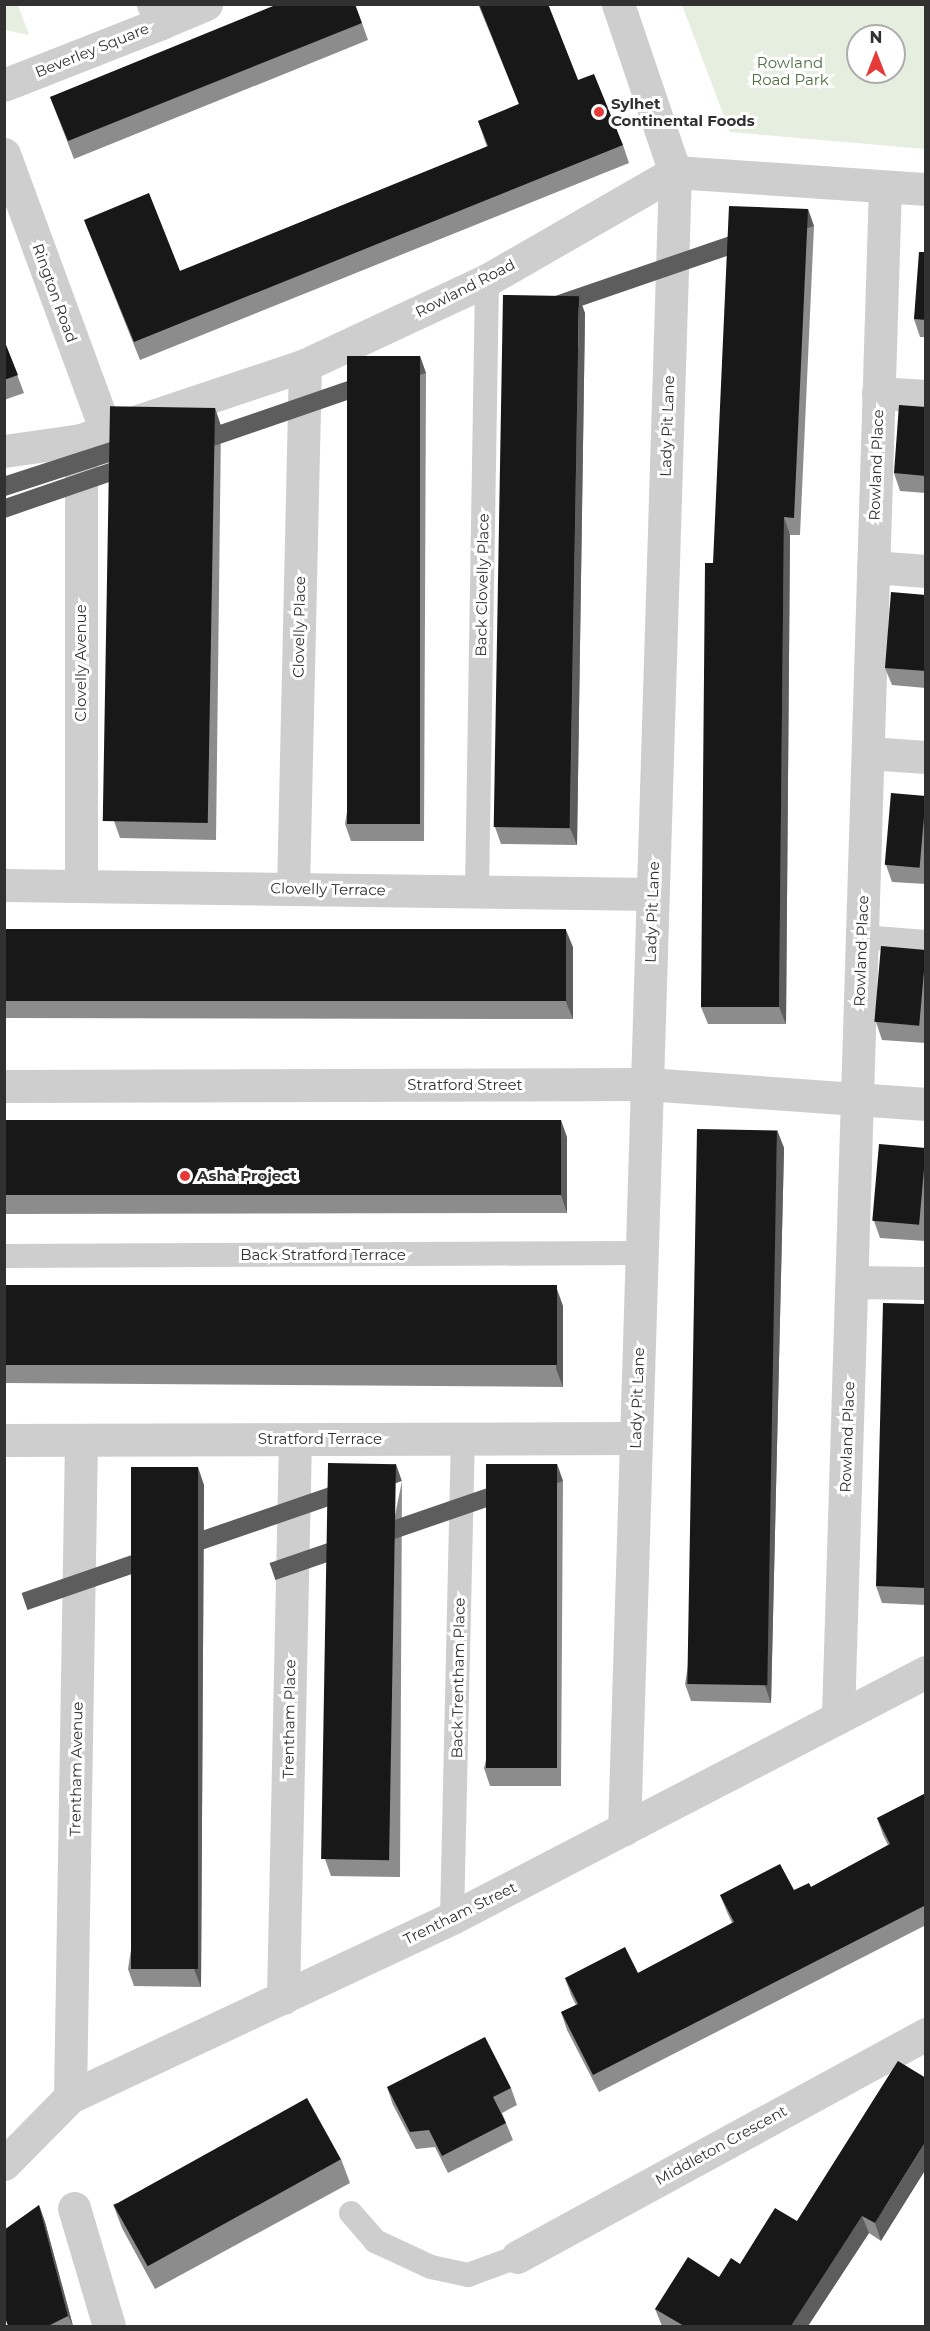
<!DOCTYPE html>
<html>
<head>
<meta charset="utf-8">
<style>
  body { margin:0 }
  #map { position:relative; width:930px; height:2331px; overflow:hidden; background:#fff; font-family:Montserrat,sans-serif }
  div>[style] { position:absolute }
  .green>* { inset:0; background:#e6eee0 }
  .lane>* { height:24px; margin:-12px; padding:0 12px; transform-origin:12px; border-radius:12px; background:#cecece }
  .street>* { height:33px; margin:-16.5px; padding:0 16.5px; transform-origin:16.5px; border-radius:16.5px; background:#cecece }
  .wall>* { inset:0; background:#8c8c8c }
  .shaded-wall>* { inset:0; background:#5d5d5d; transform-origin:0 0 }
  .building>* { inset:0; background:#181818; transform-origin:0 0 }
  .dots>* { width:16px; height:16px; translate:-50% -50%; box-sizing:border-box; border:3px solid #fff; border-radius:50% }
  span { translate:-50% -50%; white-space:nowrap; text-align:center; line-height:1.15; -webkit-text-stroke:6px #fff; paint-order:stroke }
  .street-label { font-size:15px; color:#313131 }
  .park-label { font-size:15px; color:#506e3e }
  .poi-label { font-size:15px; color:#313131; font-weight:700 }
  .left { translate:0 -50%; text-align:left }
  .frame { position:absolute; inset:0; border:6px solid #313131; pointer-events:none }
  .north { position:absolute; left:846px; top:24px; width:60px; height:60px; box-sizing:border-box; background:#fff; border:2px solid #adadad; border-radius:50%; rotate:0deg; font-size:16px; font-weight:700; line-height:24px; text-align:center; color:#313131 }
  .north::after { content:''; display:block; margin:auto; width:21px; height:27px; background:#e53a37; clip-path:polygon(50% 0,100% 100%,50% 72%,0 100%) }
</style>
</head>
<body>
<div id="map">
  <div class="green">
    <i style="clip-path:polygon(5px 4px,18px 5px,29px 35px,5px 30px)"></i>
    <i style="clip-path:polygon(evenodd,682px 5px,925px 5px,925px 149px,730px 132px,682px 5px,858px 36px,894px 36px,894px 72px,858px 72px,858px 36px)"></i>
  </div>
  <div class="lane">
    <i style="left:477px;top:891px;width:611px;rotate:-89.06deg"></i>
    <i style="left:862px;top:937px;width:64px;rotate:4.5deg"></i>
    <i style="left:4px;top:1256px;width:638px;rotate:-0.27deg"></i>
    <i style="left:452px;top:1918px;width:479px;rotate:-88.7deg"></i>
    <i style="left:351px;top:2213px;width:37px;rotate:49deg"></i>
    <i style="left:375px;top:2241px;width:62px;rotate:24.9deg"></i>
    <i style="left:431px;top:2267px;width:38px;rotate:12deg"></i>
    <i style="left:468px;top:2275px;width:52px;rotate:-20.2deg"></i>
  </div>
  <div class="street">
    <i style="left:618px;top:4px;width:177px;rotate:71.3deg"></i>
    <i style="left:675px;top:172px;width:1658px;rotate:91.76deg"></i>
    <i style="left:161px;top:23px;width:49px;rotate:-22.9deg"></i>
    <i style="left:4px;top:85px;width:169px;rotate:-21.5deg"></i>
    <i style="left:161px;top:23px;width:21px;rotate:-113deg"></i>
    <i style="left:4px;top:154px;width:295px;rotate:69.8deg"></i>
    <i style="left:878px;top:393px;width:48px;rotate:3.6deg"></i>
    <i style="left:4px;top:451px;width:78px;rotate:-8.1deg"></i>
    <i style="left:81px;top:440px;width:236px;rotate:-18.5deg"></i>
    <i style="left:305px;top:365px;width:201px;rotate:-25deg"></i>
    <i style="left:487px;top:280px;width:217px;rotate:-29.9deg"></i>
    <i style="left:675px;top:172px;width:252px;rotate:3.9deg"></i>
    <i style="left:873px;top:567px;width:53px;rotate:4.3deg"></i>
    <i style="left:868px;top:753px;width:58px;rotate:3.9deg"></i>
    <i style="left:4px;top:885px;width:648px;rotate:0.8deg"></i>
    <i style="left:81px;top:886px;width:446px;rotate:-90deg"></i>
    <i style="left:293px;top:889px;width:524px;rotate:-88.69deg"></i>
    <i style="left:4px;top:1086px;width:643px;rotate:-0.18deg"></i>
    <i style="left:647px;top:1084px;width:280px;rotate:4.1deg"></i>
    <i style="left:852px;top:1282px;width:74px;rotate:0.8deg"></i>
    <i style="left:4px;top:1440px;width:632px;rotate:-0.18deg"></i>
    <i style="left:838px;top:1715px;width:1529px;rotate:-88.24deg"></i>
    <i style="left:283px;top:1998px;width:559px;rotate:-88.77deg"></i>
    <i style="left:70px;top:2097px;width:657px;rotate:-89.04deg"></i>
    <i style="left:4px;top:2164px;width:94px;rotate:-45.4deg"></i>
    <i style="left:70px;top:2097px;width:422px;rotate:-25.1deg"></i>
    <i style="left:452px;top:1918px;width:534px;rotate:-27.43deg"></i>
    <i style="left:74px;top:2208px;width:123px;rotate:73.5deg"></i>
    <i style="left:517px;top:2257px;width:466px;rotate:-28.6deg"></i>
  </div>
  <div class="wall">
    <i style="clip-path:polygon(478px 4px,548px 4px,578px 80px,623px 145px,629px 163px,140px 360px,84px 220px,180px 271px,487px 147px,478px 121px,519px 104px)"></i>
    <i style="clip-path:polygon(362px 23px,368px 40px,74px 159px,50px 97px)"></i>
    <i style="clip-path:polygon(808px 209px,814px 226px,800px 535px,790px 535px,786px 1024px,708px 1024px,701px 1007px,713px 563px)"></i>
    <i style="clip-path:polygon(926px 252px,926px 337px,920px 337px,914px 319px)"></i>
    <i style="clip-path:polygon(585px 313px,577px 845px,501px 844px,495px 827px)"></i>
    <i style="clip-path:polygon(4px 340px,24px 393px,4px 400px)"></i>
    <i style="clip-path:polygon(420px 356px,426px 373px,424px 841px,351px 841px,345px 824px)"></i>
    <i style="clip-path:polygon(926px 407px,926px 493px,900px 491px,894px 473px)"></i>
    <i style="clip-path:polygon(215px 408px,221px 426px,216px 840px,120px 838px,114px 821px)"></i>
    <i style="clip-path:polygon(926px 595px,926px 688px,892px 685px,885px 668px)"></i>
    <i style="clip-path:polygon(926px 796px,926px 884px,892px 882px,886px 865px)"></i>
    <i style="clip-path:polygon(4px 929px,573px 947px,573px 1019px,4px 1018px)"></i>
    <i style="clip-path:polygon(926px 950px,926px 1043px,882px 1040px,876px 1022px)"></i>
    <i style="clip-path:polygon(4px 1121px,567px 1137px,567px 1213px,4px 1214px)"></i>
    <i style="clip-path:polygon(777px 1130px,784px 1148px,771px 1703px,691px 1701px,685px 1684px)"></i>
    <i style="clip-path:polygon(926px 1148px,926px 1241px,880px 1238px,874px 1221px)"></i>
    <i style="clip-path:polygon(4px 1285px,563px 1306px,563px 1387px,4px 1383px)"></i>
    <i style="clip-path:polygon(926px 1304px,926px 1605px,882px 1603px,876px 1586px)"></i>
    <i style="clip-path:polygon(557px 1464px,563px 1481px,561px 1786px,490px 1786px,484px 1768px)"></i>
    <i style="clip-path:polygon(402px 1481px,400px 1877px,331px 1876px,325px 1859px)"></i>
    <i style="clip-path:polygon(204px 1485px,201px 1987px,134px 1986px,128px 1969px)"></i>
    <i style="clip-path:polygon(926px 1793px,926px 1925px,599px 2092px,567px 2030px,561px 2012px,576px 2005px,571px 1995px,565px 1978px,638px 1973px,732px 1923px,727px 1912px,720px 1895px,794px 1890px,811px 1887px,888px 1845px,883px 1835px,877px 1818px)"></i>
    <i style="clip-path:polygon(898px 2061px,881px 2241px,869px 2233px,808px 2326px,662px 2326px,655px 2309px,719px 2277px,740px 2264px,797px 2221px)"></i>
    <i style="clip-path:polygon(387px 2087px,511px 2088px,517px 2105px,502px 2113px,506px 2123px,513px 2140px,448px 2173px,435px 2147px,416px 2149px,393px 2105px)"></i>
    <i style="clip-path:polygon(341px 2159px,350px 2183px,155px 2289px,122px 2228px,113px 2204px)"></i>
    <i style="clip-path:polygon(39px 2205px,45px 2222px,73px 2326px,8px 2326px)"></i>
  </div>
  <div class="shaded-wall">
    <i style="left:808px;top:209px;width:18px;height:309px;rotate:71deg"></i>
    <i style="clip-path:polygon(579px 296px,585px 313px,577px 845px,570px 828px)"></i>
    <i style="left:420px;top:356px;width:18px;height:468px;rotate:71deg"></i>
    <i style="left:215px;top:408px;width:19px;height:415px;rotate:72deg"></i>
    <i style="clip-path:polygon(784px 517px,790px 535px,786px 1024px,779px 1007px)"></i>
    <i style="clip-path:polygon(566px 930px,573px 947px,573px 1019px,566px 1002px)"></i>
    <i style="clip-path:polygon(561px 1120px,567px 1137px,567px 1213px,561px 1195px)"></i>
    <i style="clip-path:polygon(777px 1130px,784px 1148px,771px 1703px,765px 1686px)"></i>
    <i style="clip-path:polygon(557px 1289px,563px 1306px,563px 1387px,556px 1369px)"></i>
    <i style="left:396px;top:1464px;width:18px;height:396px;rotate:71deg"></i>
    <i style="left:557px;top:1464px;width:18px;height:304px;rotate:71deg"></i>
    <i style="clip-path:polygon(198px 1467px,204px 1485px,201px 1987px,194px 1969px)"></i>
    <i style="clip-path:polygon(926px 2141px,926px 2169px,881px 2241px,875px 2223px)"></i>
    <i style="clip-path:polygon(39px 2205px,45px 2222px,73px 2326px,68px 2316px)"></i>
    <i style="clip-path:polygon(862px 2216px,869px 2233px,808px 2326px,791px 2326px)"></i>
  </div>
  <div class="building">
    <i style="clip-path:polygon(278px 4px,355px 4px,362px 23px,68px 141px,50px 97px)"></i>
    <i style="clip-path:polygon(479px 4px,548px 4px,578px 80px,594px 74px,623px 145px,134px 342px,84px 220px,149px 193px,180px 271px,488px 146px,478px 121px,519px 104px)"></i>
    <i style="clip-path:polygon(729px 206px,808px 209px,794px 518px,784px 517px,779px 1007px,701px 1007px,705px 563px,713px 563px)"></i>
    <i style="clip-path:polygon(919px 252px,926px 252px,926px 320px,914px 319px)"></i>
    <i style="left:503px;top:295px;width:76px;height:532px;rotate:1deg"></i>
    <i style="clip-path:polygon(4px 340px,18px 375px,4px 380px)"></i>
    <i style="left:347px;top:356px;width:73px;height:468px"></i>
    <i style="clip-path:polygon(899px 405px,926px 407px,926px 476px,894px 473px)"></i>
    <i style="left:215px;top:408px;width:415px;height:105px;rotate:91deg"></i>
    <i style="clip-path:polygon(891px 592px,926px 595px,926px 671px,885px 668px)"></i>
    <i style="left:891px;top:793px;width:35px;height:72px;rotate:5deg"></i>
    <i style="left:4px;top:929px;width:562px;height:72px"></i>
    <i style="left:881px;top:946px;width:45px;height:76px;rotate:5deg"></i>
    <i style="left:561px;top:1120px;width:75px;height:557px;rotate:90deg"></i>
    <i style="left:697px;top:1129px;width:80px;height:555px;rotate:1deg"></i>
    <i style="left:879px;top:1144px;width:47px;height:77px;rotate:5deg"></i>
    <i style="left:4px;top:1285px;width:553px;height:80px"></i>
    <i style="clip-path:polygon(883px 1303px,926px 1304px,926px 1588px,876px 1586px)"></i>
    <i style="left:328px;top:1463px;width:68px;height:396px;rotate:1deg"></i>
    <i style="left:486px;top:1464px;width:71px;height:304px"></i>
    <i style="left:131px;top:1467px;width:67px;height:502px"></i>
    <i style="clip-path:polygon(926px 1793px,926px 1905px,593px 2075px,561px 2012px,578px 2004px,565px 1978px,625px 1947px,638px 1973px,734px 1922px,720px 1895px,780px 1864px,794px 1890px,809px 1883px,811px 1887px,890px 1844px,877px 1818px)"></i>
    <i style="clip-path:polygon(485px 2037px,511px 2088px,493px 2097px,506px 2123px,442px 2156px,429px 2130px,410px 2132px,387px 2087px)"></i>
    <i style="clip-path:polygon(898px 2061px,926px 2078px,926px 2141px,875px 2223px,862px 2216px,791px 2326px,684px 2326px,655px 2309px,688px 2257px,719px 2277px,731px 2258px,740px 2264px,775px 2208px,797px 2221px)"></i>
    <i style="left:307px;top:2098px;width:70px;height:221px;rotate:61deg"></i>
    <i style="clip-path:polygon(39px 2205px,68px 2316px,48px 2326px,8px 2326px,4px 2315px,4px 2230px)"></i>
  </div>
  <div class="dots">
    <i style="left:599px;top:112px;background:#e53a37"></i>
    <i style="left:185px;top:1176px;background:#e53a37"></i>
  </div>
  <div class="street-label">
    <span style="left:92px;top:50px;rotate:-22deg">Beverley Square</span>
    <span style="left:465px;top:288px;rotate:-27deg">Rowland Road</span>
    <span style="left:55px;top:293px;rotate:70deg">Rington Road</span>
    <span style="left:667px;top:426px;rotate:-88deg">Lady Pit Lane</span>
    <span style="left:876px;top:465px;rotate:-88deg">Rowland Place</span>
    <span style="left:482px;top:585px;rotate:-89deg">Back Clovelly Place</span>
    <span style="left:299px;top:627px;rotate:-89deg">Clovelly Place</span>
    <span style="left:81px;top:663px;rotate:-90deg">Clovelly Avenue</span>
    <span style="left:328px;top:889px;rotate:1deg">Clovelly Terrace</span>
    <span style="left:652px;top:912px;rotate:-88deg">Lady Pit Lane</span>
    <span style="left:861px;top:951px;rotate:-88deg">Rowland Place</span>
    <span style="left:465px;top:1085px">Stratford Street</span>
    <span style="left:323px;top:1255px">Back Stratford Terrace</span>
    <span style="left:637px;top:1398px;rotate:-88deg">Lady Pit Lane</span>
    <span style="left:847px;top:1437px;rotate:-88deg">Rowland Place</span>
    <span style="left:320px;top:1439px">Stratford Terrace</span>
    <span style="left:458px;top:1678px;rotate:-89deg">Back Trentham Place</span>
    <span style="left:289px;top:1719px;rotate:-89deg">Trentham Place</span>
    <span style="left:76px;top:1769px;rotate:-89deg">Trentham Avenue</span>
    <span style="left:460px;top:1913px;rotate:-26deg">Trentham Street</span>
    <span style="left:721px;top:2145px;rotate:-29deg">Middleton Crescent</span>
  </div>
  <div class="park-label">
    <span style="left:790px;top:71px">Rowland<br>Road Park</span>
  </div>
  <div class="poi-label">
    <span class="left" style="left:611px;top:112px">Sylhet<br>Continental Foods</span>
    <span class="left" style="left:197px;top:1176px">Asha Project</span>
  </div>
  <div class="frame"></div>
  <div class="north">N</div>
</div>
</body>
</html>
